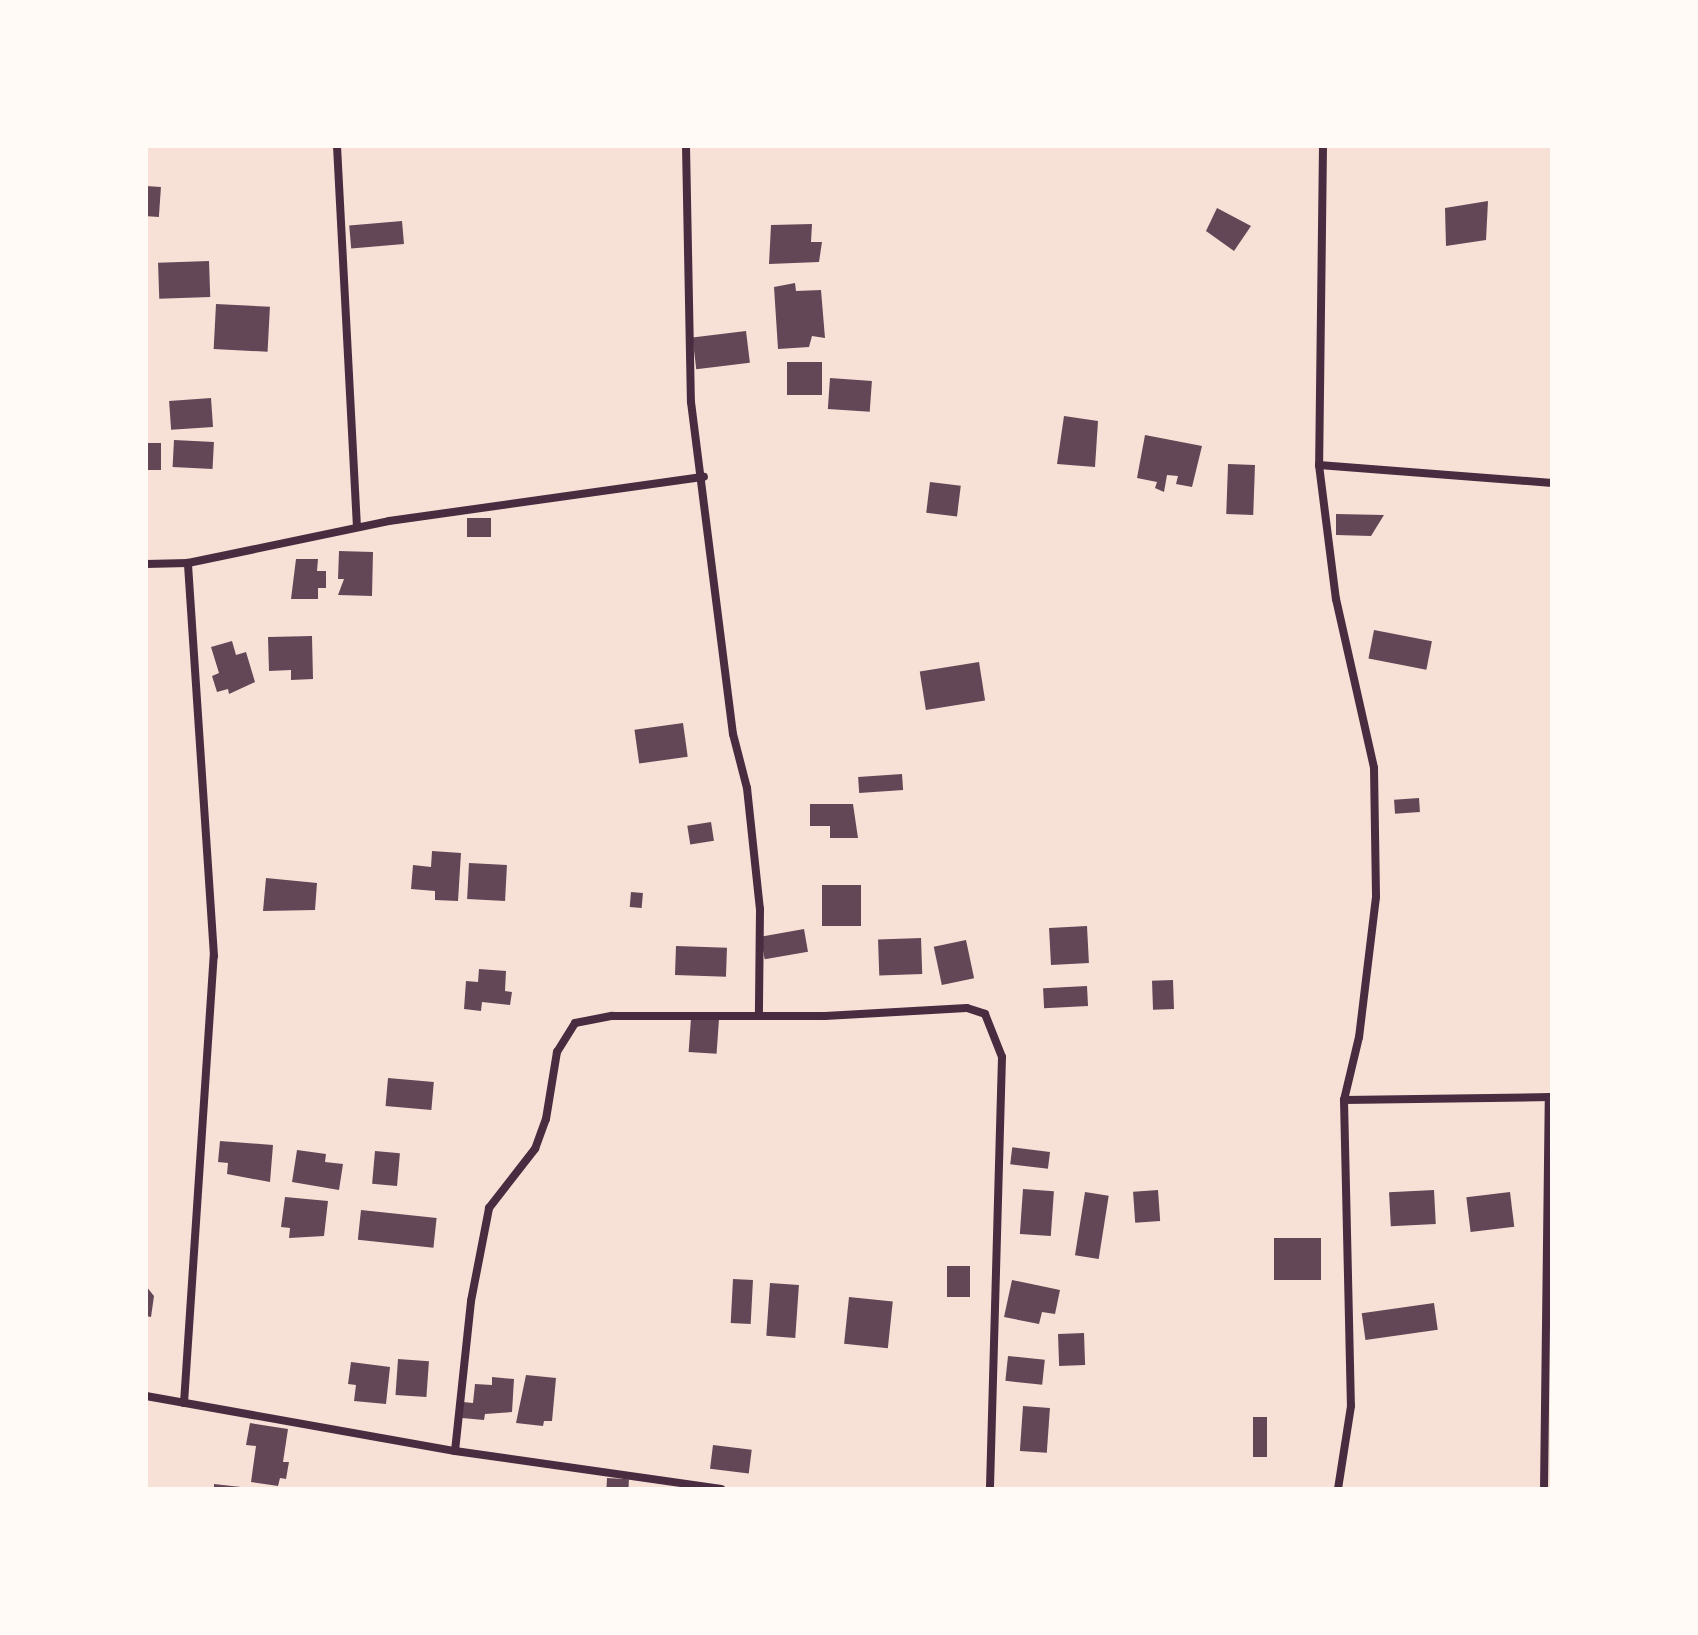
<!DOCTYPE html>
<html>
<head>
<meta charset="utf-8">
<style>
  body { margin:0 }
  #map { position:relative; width:1698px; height:1635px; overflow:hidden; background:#f7e1d7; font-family:"Asap Condensed",sans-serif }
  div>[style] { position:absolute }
  .building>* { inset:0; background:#644757; transform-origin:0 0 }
  .minor>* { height:8px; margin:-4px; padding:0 4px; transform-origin:4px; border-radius:4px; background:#4a2c40 }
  span { translate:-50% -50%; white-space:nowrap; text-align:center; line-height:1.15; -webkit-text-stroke:7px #fffaf5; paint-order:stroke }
  .frame { position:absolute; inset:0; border:148px solid #fffaf5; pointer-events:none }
</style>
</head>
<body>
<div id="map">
  <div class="building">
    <i style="left:146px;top:186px;width:15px;height:30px;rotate:4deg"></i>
    <i style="clip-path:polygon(1488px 201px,1486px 240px,1446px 246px,1445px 208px)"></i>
    <i style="clip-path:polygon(1217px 208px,1251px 226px,1234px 251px,1206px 231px)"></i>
    <i style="left:402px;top:221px;width:23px;height:53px;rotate:85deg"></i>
    <i style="clip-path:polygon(812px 224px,811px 242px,822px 242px,819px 262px,769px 264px,771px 225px)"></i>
    <i style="left:209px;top:261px;width:36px;height:51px;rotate:88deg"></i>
    <i style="clip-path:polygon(795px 283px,796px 291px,821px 290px,825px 338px,812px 336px,809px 347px,778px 349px,774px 287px)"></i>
    <i style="left:216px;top:304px;width:54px;height:45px;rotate:3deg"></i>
    <i style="left:746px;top:331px;width:32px;height:54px;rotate:83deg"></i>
    <i style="left:787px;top:362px;width:35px;height:33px"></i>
    <i style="left:830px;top:378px;width:42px;height:31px;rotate:4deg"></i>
    <i style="left:211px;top:398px;width:29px;height:42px;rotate:86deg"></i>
    <i style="clip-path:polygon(1064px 416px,1098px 421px,1095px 467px,1057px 464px)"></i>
    <i style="clip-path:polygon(1145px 435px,1202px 446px,1192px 487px,1176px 484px,1178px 476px,1167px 475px,1164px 492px,1155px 488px,1157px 482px,1137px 478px)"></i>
    <i style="left:174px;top:440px;width:40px;height:27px;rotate:3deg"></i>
    <i style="left:146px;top:443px;width:15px;height:27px"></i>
    <i style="left:1228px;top:464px;width:27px;height:50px;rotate:2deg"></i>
    <i style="left:930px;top:482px;width:31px;height:31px;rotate:7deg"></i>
    <i style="clip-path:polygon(1336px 514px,1384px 515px,1371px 536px,1336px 535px)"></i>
    <i style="left:467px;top:518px;width:24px;height:19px"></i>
    <i style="clip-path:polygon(339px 551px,373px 552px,372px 596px,338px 595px,344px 579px,338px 579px)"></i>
    <i style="clip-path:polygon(296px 559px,318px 559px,317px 571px,326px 571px,326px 588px,318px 588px,318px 599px,291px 599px)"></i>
    <i style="left:1374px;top:630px;width:59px;height:29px;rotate:11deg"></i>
    <i style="clip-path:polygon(312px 636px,313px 679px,291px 680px,291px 670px,269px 671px,268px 637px)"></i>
    <i style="clip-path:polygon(232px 641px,236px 655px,246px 652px,255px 682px,229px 694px,228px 689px,217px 692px,212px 676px,219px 673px,211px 647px)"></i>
    <i style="left:979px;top:662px;width:39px;height:60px;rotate:81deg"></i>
    <i style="left:683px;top:723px;width:34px;height:49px;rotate:82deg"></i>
    <i style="left:902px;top:774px;width:16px;height:44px;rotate:86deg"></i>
    <i style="left:1419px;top:798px;width:14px;height:25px;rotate:86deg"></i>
    <i style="clip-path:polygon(810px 804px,853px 804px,858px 838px,830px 838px,830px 826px,810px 826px)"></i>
    <i style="left:711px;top:822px;width:19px;height:24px;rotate:81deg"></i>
    <i style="clip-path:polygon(432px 851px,461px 853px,458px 901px,435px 900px,435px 891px,411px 889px,413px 865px,431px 867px)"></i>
    <i style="left:469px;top:863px;width:38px;height:36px;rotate:3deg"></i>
    <i style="clip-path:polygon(266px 878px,317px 883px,315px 910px,263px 911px)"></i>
    <i style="left:822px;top:885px;width:39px;height:41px"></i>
    <i style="left:631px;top:892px;width:12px;height:15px;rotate:5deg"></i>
    <i style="left:1087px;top:926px;width:37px;height:38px;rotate:87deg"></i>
    <i style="left:804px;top:929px;width:23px;height:44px;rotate:80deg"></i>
    <i style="left:921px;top:938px;width:36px;height:43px;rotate:88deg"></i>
    <i style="left:966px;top:940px;width:39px;height:33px;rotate:78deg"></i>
    <i style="left:676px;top:946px;width:51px;height:29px;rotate:2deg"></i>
    <i style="clip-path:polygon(479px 969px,506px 971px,505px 991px,512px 992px,510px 1005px,482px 1002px,481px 1011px,464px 1009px,466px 981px,478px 982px)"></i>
    <i style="left:1173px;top:980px;width:29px;height:21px;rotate:88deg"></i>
    <i style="left:1087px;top:986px;width:20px;height:44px;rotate:87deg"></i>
    <i style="left:691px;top:1018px;width:28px;height:34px;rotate:4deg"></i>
    <i style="left:388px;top:1078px;width:46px;height:28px;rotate:5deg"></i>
    <i style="clip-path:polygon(220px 1141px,273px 1145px,270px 1182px,227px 1174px,228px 1163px,218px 1162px)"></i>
    <i style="clip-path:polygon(297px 1150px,326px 1154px,325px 1162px,343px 1164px,339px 1190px,292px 1182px)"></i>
    <i style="left:375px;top:1151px;width:25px;height:33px;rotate:5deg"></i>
    <i style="left:1050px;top:1152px;width:17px;height:38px;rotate:97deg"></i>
    <i style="left:1023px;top:1189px;width:31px;height:45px;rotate:4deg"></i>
    <i style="left:1158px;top:1190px;width:31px;height:25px;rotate:86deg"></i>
    <i style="left:1434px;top:1190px;width:34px;height:45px;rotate:87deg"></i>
    <i style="left:1085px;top:1192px;width:24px;height:64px;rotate:9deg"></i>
    <i style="left:1510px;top:1192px;width:35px;height:44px;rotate:83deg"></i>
    <i style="clip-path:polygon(285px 1197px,328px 1201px,324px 1236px,289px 1238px,290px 1228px,281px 1227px)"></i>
    <i style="left:361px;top:1210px;width:76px;height:30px;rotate:6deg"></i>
    <i style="left:1274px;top:1238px;width:47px;height:42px"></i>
    <i style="left:947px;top:1266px;width:23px;height:31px"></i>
    <i style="left:733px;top:1279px;width:20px;height:44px;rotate:3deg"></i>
    <i style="clip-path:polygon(1012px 1280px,1060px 1290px,1055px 1314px,1042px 1312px,1039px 1324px,1004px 1317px)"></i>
    <i style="left:770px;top:1283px;width:29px;height:53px;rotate:4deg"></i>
    <i style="clip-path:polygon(146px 1286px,154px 1296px,151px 1317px,146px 1316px)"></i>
    <i style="left:849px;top:1297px;width:44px;height:47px;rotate:6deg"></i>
    <i style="left:1434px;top:1303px;width:27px;height:73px;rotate:82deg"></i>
    <i style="left:1084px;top:1333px;width:32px;height:26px;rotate:88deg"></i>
    <i style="left:1008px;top:1356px;width:37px;height:25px;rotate:6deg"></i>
    <i style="left:398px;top:1359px;width:31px;height:36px;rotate:4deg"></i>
    <i style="clip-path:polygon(351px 1362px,390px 1367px,386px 1404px,354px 1401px,356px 1385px,348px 1384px)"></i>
    <i style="clip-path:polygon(526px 1375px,556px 1378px,552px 1421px,544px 1421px,543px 1426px,516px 1423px)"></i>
    <i style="clip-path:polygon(492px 1377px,514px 1379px,512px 1412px,485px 1414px,484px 1420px,462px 1418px,463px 1402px,473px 1403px,475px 1384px,492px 1385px)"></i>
    <i style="left:1023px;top:1406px;width:27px;height:45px;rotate:4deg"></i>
    <i style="left:1253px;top:1417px;width:14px;height:40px"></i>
    <i style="clip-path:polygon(250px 1423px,288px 1429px,283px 1462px,289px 1462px,286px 1479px,280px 1478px,278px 1486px,251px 1482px,256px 1446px,246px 1445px)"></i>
    <i style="left:713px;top:1445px;width:39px;height:24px;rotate:7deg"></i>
    <i style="left:607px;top:1478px;width:22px;height:11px;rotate:3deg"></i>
    <i style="clip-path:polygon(214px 1484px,241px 1487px,241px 1489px,214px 1489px)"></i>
  </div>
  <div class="minor">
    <i style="left:337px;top:146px;width:381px;rotate:87deg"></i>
    <i style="left:686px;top:146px;width:256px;rotate:88.9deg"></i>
    <i style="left:691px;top:402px;width:335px;rotate:82.8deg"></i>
    <i style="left:733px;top:734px;width:56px;rotate:75.5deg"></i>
    <i style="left:747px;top:788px;width:122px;rotate:83.9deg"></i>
    <i style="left:760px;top:909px;width:103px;rotate:90.6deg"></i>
    <i style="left:1323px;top:146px;width:319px;rotate:90.7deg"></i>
    <i style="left:1319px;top:465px;width:135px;rotate:82.8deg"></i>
    <i style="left:1336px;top:599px;width:173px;rotate:77.3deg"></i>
    <i style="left:1374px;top:768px;width:129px;rotate:89.1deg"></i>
    <i style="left:1376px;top:897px;width:141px;rotate:96.9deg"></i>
    <i style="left:1359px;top:1037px;width:65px;rotate:103.4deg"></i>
    <i style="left:1344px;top:1100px;width:306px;rotate:88.7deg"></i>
    <i style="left:1351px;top:1406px;width:84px;rotate:98.9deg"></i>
    <i style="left:1319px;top:465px;width:234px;rotate:4.4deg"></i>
    <i style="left:146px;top:564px;width:42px;rotate:-1.4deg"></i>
    <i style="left:188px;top:563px;width:205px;rotate:-11.8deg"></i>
    <i style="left:389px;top:521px;width:318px;rotate:-8deg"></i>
    <i style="left:1344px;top:1100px;width:207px;rotate:-0.8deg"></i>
    <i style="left:146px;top:1396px;width:314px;rotate:10.1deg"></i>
    <i style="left:455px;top:1451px;width:269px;rotate:8.1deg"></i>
    <i style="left:184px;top:1403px;width:448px;rotate:-86.2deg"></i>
    <i style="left:214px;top:956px;width:394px;rotate:-93.8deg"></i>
    <i style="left:455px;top:1451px;width:151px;rotate:-83.9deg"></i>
    <i style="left:471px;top:1301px;width:95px;rotate:-79deg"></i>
    <i style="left:489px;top:1208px;width:75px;rotate:-52.1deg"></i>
    <i style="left:535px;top:1149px;width:32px;rotate:-70deg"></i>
    <i style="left:546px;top:1119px;width:68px;rotate:-80.7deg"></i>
    <i style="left:557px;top:1052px;width:34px;rotate:-58deg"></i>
    <i style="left:575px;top:1023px;width:38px;rotate:-11deg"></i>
    <i style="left:612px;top:1016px;width:213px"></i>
    <i style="left:825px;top:1016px;width:142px;rotate:-3.2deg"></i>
    <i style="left:967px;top:1008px;width:19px;rotate:18deg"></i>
    <i style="left:985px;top:1014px;width:46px;rotate:68.4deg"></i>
    <i style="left:1002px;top:1057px;width:432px;rotate:91.6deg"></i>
    <i style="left:1544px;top:1489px;width:392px;rotate:-89.3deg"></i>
  </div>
  <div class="frame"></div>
</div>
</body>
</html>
